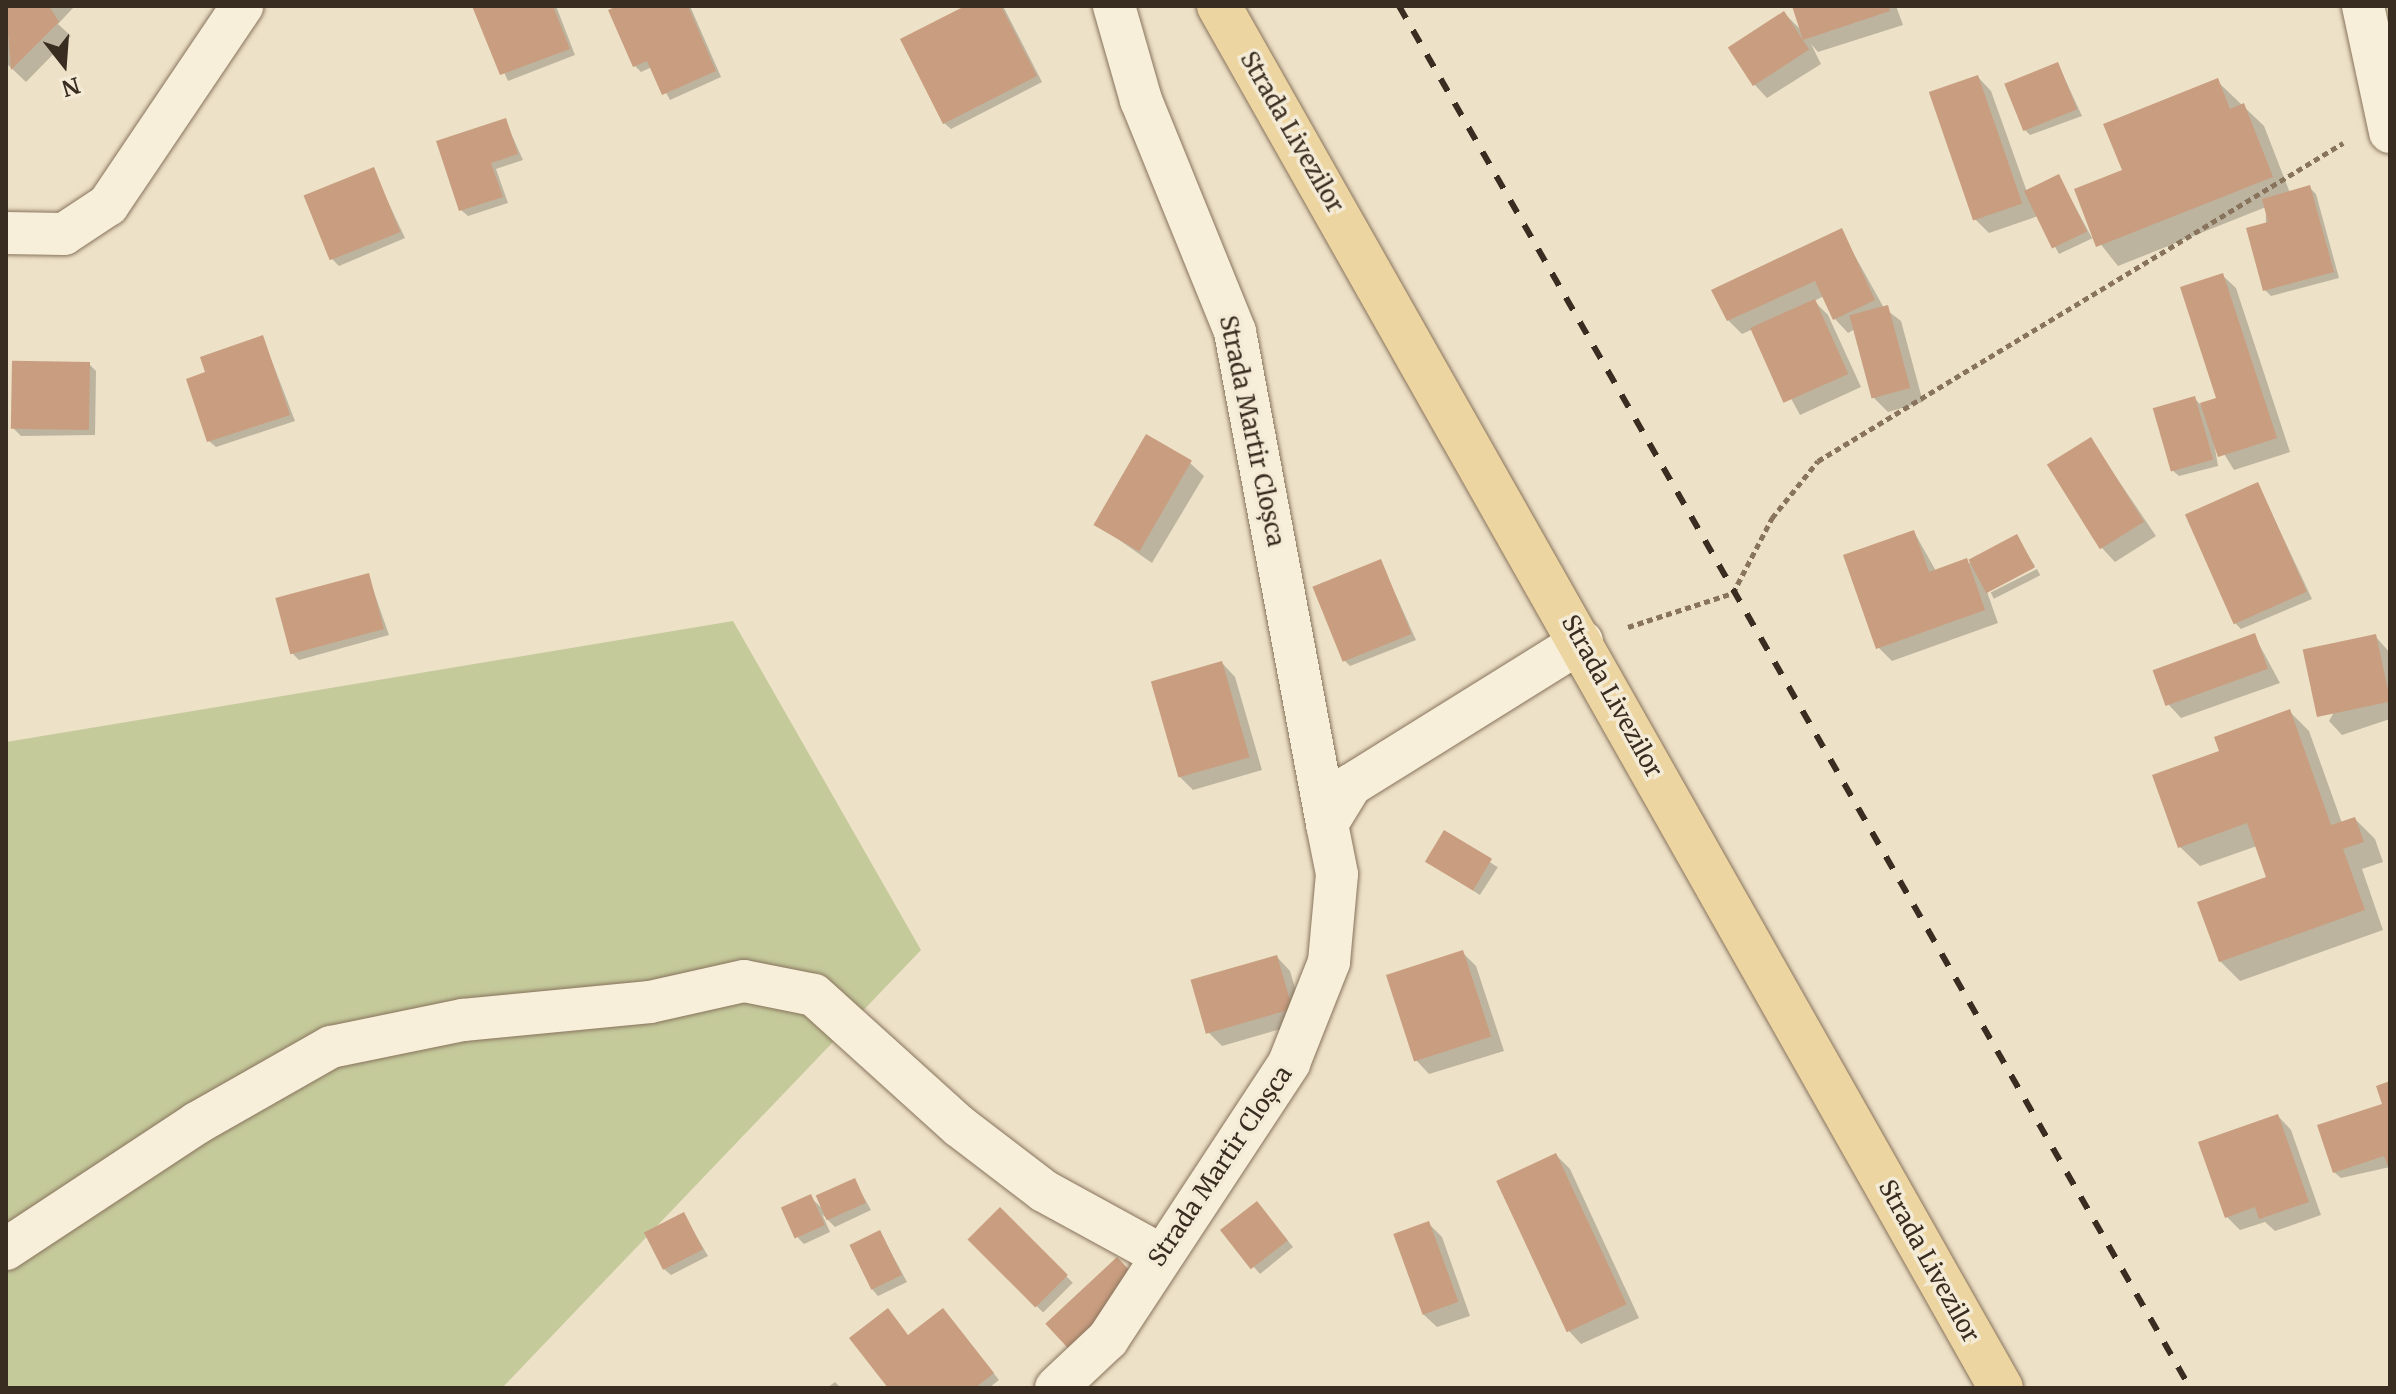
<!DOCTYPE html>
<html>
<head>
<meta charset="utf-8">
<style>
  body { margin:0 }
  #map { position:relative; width:2396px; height:1394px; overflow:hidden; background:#ede1c7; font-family:Merriweather,serif }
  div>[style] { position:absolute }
  .green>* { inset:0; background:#c5ca9b }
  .shadow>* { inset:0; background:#0003; transform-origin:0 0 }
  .building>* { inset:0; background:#c99d7f; transform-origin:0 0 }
  .path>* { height:5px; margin-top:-2.5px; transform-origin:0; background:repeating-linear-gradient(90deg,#88735d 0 6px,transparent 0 10px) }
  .roads { filter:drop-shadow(0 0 2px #88735d) drop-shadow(0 0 2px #88735d) }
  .minor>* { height:42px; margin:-21px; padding:0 21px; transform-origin:21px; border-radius:21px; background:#f8efda }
  .primary>* { height:44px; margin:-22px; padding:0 22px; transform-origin:22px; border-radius:22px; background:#edd5a1 }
  .rail>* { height:6px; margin-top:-3px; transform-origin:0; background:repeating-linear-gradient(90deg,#392c20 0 14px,transparent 0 28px) }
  span { translate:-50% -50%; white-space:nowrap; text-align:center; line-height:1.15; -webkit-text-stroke:7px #f4ebd6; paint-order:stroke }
  .street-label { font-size:24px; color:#392c20 }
  .frame { position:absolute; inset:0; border:8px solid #392c20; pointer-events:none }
  .north { position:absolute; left:24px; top:24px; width:80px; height:80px; -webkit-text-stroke:6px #f4ebd6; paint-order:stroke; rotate:163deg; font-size:22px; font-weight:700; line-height:32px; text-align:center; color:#392c20 }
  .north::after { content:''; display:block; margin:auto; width:28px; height:36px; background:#392c20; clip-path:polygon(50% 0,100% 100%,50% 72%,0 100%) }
</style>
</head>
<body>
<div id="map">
  <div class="green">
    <i style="clip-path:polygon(733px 621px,921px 950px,502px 1388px,6px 1388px,6px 742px)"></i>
  </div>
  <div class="shadow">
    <i style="clip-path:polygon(6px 6px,73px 8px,58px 24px,71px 36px,26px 82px,6px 63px)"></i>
    <i style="clip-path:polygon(474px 6px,556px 6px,575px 55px,508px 81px)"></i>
    <i style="clip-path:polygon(622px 6px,690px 6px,721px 77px,670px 100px,652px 67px,641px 72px,635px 66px)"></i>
    <i style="clip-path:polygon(969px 6px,1003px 6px,1042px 82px,951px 129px,944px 123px)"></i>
    <i style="clip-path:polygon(1794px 6px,1896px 6px,1903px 25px,1818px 52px,1811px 44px,1821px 64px,1767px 98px,1754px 84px,1784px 13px,1803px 32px)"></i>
    <i style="clip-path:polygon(2058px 64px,2082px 116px,2030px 135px,2023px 128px)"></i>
    <i style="clip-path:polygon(1978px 77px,1991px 91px,2027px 192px,2059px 177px,2092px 238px,2124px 171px,2217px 81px,2264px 126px,2290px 193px,2309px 187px,2316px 194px,2339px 278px,2271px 296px,2265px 290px,2266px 207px,2118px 266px,2095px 237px,2059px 254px,2038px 216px,1989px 233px,1975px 219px)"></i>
    <i style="clip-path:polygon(505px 120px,523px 160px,496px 169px,508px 203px,468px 216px,461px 210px)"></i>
    <i style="clip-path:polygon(373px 170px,405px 238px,339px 266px,332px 259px)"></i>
    <i style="clip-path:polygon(1841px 231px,1884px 308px,1901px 321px,1923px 402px,1888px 412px,1874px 398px,1855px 329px,1848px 333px,1835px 319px,1824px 296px,1814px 301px,1828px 315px,1861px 387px,1800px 415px,1753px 329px,1742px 334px,1728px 320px)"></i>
    <i style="clip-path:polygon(2222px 275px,2236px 288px,2290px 452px,2234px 470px,2213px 436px,2218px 466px,2179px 476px,2172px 470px,2195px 399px,2201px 405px,2218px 400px)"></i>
    <i style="clip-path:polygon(263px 338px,295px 421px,216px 447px,209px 441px)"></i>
    <i style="clip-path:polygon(89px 364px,96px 371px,95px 435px,21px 436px,14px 429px)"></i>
    <i style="clip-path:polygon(2091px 440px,2156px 536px,2115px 562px,2102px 548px)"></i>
    <i style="clip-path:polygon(1190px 463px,1204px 476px,1152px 563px,1095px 523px)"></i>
    <i style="clip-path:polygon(2258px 484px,2312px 599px,2241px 629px,2235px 623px)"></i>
    <i style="clip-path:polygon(1914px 532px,1936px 571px,1970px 563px,2016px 537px,2035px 566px,1986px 589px,1998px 623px,1892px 661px,1878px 647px)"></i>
    <i style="clip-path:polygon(1381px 562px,1416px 640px,1350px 666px,1344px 660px)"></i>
    <i style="left:2037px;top:569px;width:7px;height:52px;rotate:63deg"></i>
    <i style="clip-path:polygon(368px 575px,389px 635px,299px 660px,292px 653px)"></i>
    <i style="clip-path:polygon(2254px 635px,2280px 683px,2181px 718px,2168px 704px)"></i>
    <i style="clip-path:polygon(2376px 637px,2390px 653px,2390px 719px,2342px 735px,2329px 721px)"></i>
    <i style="clip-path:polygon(1222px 663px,1235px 677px,1262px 770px,1193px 790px,1179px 776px)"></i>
    <i style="clip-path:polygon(2289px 711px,2309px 731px,2342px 823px,2355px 819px,2375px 839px,2383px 862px,2362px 869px,2383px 930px,2240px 981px,2220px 961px,2268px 878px,2257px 846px,2200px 866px,2180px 847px,2222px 752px)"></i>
    <i style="left:1445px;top:833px;width:63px;height:33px;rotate:33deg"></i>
    <i style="clip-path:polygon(1462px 952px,1476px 966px,1504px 1051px,1429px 1074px,1416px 1060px)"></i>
    <i style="clip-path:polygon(1277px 957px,1290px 971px,1305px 1022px,1222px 1046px,1208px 1032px)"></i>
    <i style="clip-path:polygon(2390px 1083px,2390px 1167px,2341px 1178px,2334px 1172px,2384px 1105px)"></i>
    <i style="clip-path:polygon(2278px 1116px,2291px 1130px,2321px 1215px,2275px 1231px,2265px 1222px,2240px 1230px,2227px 1217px)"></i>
    <i style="clip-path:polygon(1556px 1155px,1570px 1169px,1639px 1318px,1581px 1344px,1568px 1330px)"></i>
    <i style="clip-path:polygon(854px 1180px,871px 1210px,835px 1227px,822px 1214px,830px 1232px,804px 1244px,798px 1238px,810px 1197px,824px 1210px)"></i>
    <i style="left:1000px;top:1210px;width:103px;height:42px;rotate:45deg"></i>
    <i style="clip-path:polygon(1263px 1210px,1293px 1247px,1260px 1274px,1223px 1231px)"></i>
    <i style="clip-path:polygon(684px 1215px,708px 1256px,671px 1275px,664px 1269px)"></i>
    <i style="clip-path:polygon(1428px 1223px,1442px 1237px,1470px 1316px,1437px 1327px,1423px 1314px)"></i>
    <i style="clip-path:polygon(880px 1232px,907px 1282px,878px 1296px,872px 1289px)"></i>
    <i style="clip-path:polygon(949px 1317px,999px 1380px,989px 1388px,890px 1388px,909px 1337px)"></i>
    <i style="clip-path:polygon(835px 1382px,841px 1388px,827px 1388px)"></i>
  </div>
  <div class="building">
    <i style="clip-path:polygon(6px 6px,49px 6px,59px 22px,11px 70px)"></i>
    <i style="clip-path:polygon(472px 6px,553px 6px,570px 49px,500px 75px)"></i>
    <i style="clip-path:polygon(617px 6px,688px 6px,716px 71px,662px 95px,647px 61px,633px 67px,608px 10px)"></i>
    <i style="clip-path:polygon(965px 6px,1001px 6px,1037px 76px,943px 124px,900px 39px)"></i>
    <i style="clip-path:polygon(1792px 6px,1889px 6px,1890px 11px,1803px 40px)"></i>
    <i style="left:1784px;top:11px;width:46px;height:67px;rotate:57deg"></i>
    <i style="left:2058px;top:62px;width:51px;height:58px;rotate:68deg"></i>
    <i style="left:1978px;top:75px;width:136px;height:52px;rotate:71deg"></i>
    <i style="clip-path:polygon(2218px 78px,2230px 109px,2244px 103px,2273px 177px,2096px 247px,2074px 189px,2122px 170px,2103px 124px)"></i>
    <i style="clip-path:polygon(506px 118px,518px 154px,491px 163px,503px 197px,459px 211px,436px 141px)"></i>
    <i style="left:374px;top:167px;width:70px;height:76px;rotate:68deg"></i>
    <i style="left:2059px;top:174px;width:64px;height:39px;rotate:64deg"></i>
    <i style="clip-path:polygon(2310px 185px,2334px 272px,2263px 291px,2246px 228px,2268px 222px,2262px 199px)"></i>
    <i style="clip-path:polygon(1842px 228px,1875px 300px,1833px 320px,1815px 281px,1727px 321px,1711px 290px)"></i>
    <i style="clip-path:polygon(2223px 273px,2277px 438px,2218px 457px,2200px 403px,2216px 398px,2180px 287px)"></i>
    <i style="left:1815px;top:299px;width:82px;height:71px;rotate:66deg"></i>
    <i style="left:1888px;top:305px;width:86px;height:40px;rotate:75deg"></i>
    <i style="clip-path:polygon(263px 335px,290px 415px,207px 442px,186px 379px,205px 372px,200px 357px)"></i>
    <i style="left:90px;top:362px;width:68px;height:78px;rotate:91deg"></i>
    <i style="left:2195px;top:396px;width:66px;height:44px;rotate:74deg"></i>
    <i style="left:1146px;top:434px;width:53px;height:105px;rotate:30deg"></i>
    <i style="left:2091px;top:437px;width:100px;height:52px;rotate:58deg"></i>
    <i style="left:2258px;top:482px;width:120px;height:80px;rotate:66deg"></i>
    <i style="clip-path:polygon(1914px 530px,1929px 572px,1967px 558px,1985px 610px,1876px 649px,1843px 555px)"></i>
    <i style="left:2017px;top:534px;width:38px;height:55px;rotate:62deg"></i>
    <i style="left:1381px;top:559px;width:81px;height:74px;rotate:68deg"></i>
    <i style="left:369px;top:573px;width:58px;height:97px;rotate:75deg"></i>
    <i style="left:2255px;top:633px;width:38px;height:109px;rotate:70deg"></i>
    <i style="left:2376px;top:634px;width:69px;height:75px;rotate:78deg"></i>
    <i style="left:1222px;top:661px;width:100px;height:74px;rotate:74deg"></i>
    <i style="clip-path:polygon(2290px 709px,2331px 825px,2355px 817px,2364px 842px,2343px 849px,2365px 910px,2219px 962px,2197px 902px,2266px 877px,2247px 823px,2178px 848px,2152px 775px,2219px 751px,2214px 737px)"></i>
    <i style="left:1444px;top:830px;width:56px;height:37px;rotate:31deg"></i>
    <i style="left:1463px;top:950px;width:91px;height:81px;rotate:72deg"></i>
    <i style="left:1277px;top:955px;width:56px;height:90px;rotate:74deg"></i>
    <i style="clip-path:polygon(2390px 1081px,2390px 1171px,2384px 1156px,2333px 1173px,2317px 1125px,2382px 1104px,2376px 1086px)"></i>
    <i style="clip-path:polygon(2278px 1114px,2309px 1202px,2259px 1219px,2255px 1207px,2225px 1218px,2198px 1142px)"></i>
    <i style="left:1556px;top:1153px;width:167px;height:66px;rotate:65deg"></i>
    <i style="left:855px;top:1178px;width:27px;height:43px;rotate:66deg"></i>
    <i style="left:811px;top:1194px;width:34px;height:33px;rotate:66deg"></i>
    <i style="left:1257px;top:1201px;width:50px;height:47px;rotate:52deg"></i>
    <i style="left:1000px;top:1207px;width:96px;height:46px;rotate:45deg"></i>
    <i style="left:684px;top:1212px;width:42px;height:45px;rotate:63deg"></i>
    <i style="left:1429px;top:1221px;width:86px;height:38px;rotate:70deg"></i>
    <i style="left:880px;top:1230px;width:50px;height:34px;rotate:64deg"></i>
    <i style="left:1117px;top:1257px;width:35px;height:98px;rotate:47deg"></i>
    <i style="clip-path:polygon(888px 1308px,908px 1335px,943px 1308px,994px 1373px,975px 1388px,888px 1388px,849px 1338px)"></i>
  </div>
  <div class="path">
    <i style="left:1628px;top:627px;width:110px;rotate:-17.9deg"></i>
    <i style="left:1733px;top:593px;width:85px;rotate:-62.5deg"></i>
    <i style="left:1772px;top:518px;width:73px;rotate:-51.1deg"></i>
    <i style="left:1818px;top:461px;width:614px;rotate:-31.2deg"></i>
  </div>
  <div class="roads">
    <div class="minor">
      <i style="left:1114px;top:6px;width:98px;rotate:74deg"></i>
      <i style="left:1141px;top:100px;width:250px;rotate:67.9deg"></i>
      <i style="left:1235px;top:332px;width:501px;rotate:79.41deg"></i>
      <i style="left:2363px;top:6px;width:129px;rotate:77.9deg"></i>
      <i style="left:6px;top:233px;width:58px;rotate:1deg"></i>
      <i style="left:64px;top:234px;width:53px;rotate:-33.4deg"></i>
      <i style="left:108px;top:205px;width:240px;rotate:-56deg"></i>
      <i style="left:6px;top:1249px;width:229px;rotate:-33.4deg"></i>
      <i style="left:197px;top:1123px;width:154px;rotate:-29.6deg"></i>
      <i style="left:331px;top:1047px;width:135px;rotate:-11.6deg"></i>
      <i style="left:463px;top:1020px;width:188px;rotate:-5.5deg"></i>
      <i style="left:650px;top:1002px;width:96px;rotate:-12.6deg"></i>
      <i style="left:744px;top:981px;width:71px;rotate:11.3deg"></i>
      <i style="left:814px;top:995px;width:195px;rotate:42.1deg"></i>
      <i style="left:959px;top:1126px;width:107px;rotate:37.4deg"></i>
      <i style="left:1044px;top:1191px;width:131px;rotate:28.7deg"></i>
      <i style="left:1056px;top:1388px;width:71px;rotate:-43.3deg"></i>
      <i style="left:1108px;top:1339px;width:330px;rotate:-56.7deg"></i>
      <i style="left:1289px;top:1063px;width:109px;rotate:-68.4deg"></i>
      <i style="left:1329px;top:962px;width:88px;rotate:-84.8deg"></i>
      <i style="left:1337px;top:874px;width:51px;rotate:-101.3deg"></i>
      <i style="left:1327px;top:824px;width:46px;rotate:-58.4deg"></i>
      <i style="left:1351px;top:785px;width:272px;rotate:-31.9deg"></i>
    </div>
    <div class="primary">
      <i style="left:1219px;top:6px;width:1588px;rotate:60.5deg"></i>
    </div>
  </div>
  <div class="rail">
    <i style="left:1399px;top:6px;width:1592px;rotate:60.21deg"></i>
  </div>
  <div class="street-label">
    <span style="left:1292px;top:132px;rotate:60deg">Strada Livezilor</span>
    <span style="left:1252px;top:431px;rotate:78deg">Strada Martir Cloșca</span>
    <span style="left:1612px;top:696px;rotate:61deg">Strada Livezilor</span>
    <span style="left:1220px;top:1166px;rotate:-56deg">Strada Martir Cloșca</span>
    <span style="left:1929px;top:1261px;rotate:61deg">Strada Livezilor</span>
  </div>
  <div class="frame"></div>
  <div class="north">N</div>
</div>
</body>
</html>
